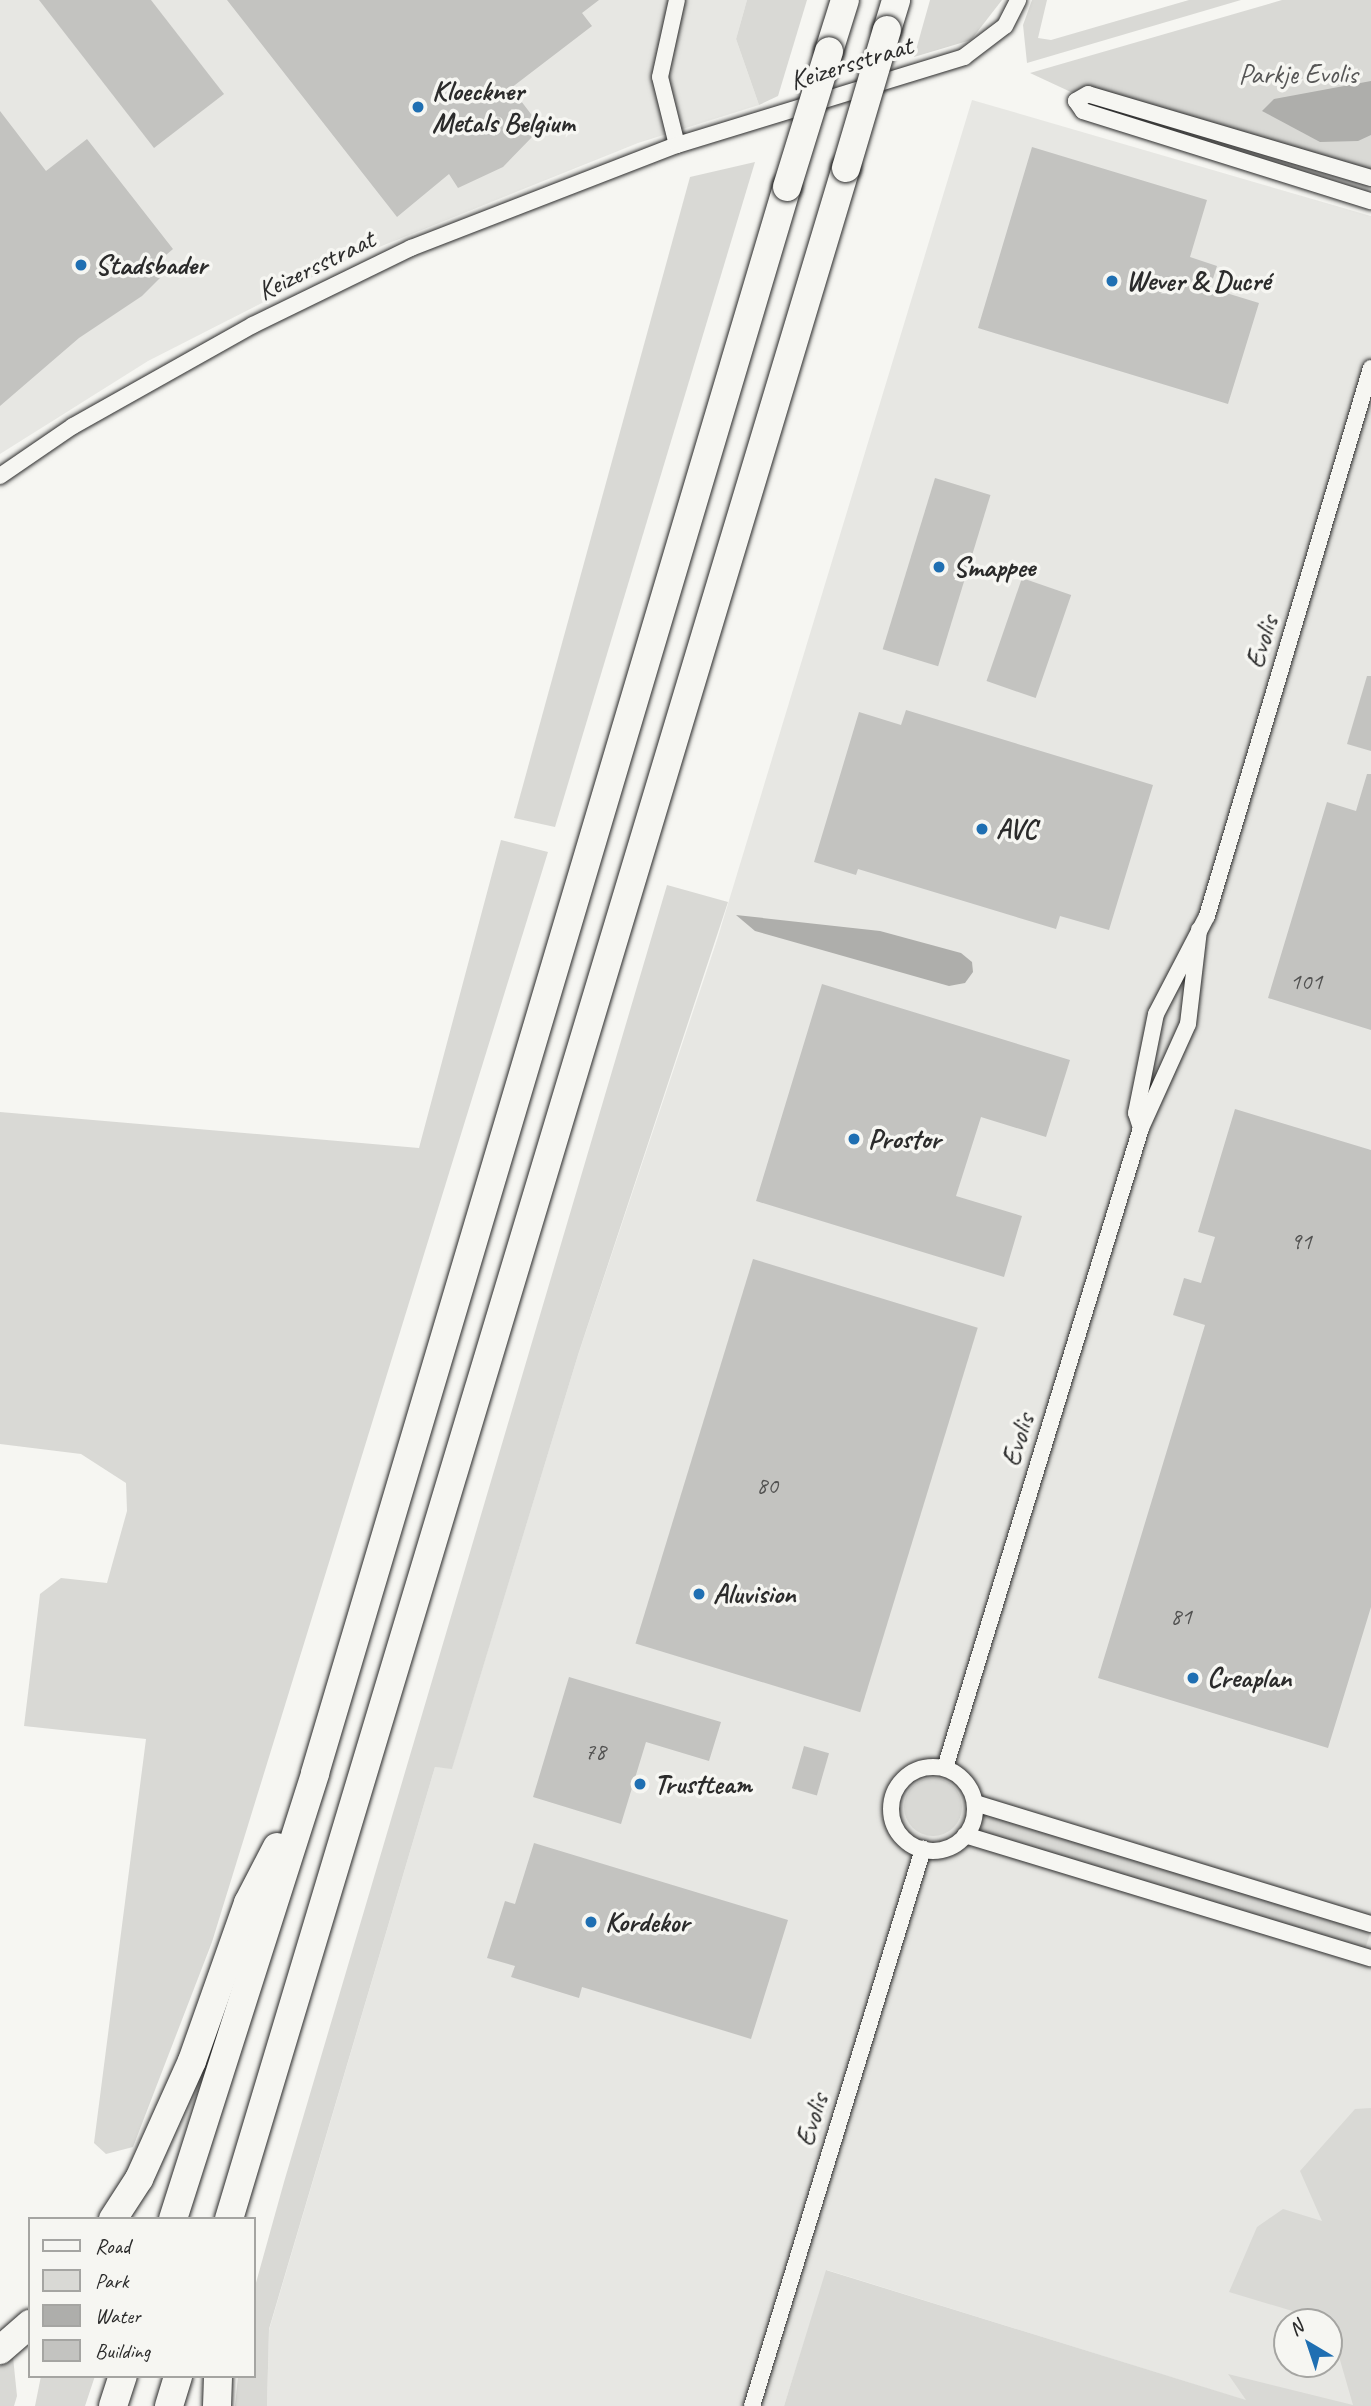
<!DOCTYPE html>
<html>
<head>
<meta charset="utf-8">
<style>
  body { margin:0 }
  #map { position:relative; width:1371px; height:2406px; overflow:hidden; background:#f6f6f2; font-family:Caveat,sans-serif }
  div>[style] { position:absolute }
  .built>* { inset:0; background:#e7e7e3 }
  .green>* { inset:0; background:#d9d9d5; transform-origin:0 0 }
  .round { border-radius:50% }
  .water>* { inset:0; background:#aeaeab }
  .building>* { inset:0; background:#c3c3c0; transform-origin:0 0 }
  .roads { filter:drop-shadow(0 0 2px #2b2b2b) drop-shadow(0 0 2px #2b2b2b) }
  .minor>* { height:16px; margin:-8px; padding:0 8px; transform-origin:8px; border-radius:8px; background:#f6f6f2 }
  .minor>.ring { margin:-8px; padding:0; box-sizing:content-box; background:none; border:16px solid #f6f6f2; border-radius:50% }
  .motorway>* { height:28px; margin:-14px; padding:0 14px; transform-origin:14px; border-radius:14px; background:#f6f6f2 }
  .bridges { filter:drop-shadow(0 0 2px #2b2b2b) drop-shadow(0 0 2px #2b2b2b) }
  .motorway-bridge>* { height:28px; margin:-14px; padding:0 14px; transform-origin:14px; border-radius:14px; background:#f6f6f2 }
  .dots>* { width:19px; height:19px; translate:-50% -50%; box-sizing:border-box; border:4px solid #f6f6f2; border-radius:50% }
  span { translate:-50% -50%; white-space:nowrap; text-align:center; line-height:1.15; -webkit-text-stroke:7px #f6f6f2; paint-order:stroke }
  .number-label { font-size:24px; color:#515150 }
  .number-label span { -webkit-text-stroke-width:0 }
  .street-label { font-size:28px; color:#2b2b2b }
  .park-label { font-size:28px; color:#565656 }
  .poi-label { font-size:28px; color:#2b2b2b; font-weight:700 }
  .left { translate:0 -50%; text-align:left }
  .legend { position:absolute; left:28px; top:2217px; width:228px; height:161px; box-sizing:border-box; background:#f6f6f2; border:2px solid #a5a5a2; margin:0; padding:9px 12px; list-style:none; font-size:21px; color:#2b2b2b }
  .legend li { display:flex; align-items:center; gap:14px; height:35px }
  .legend b { width:35px; border:2px solid #a5a5a2 }
  .north { position:absolute; left:1273px; top:2308px; width:70px; height:70px; box-sizing:border-box; background:#f6f6f2; border:2px solid #a5a5a2; border-radius:50%; rotate:321deg; font-size:19px; font-weight:700; line-height:28px; text-align:center; color:#2b2b2b }
  .north::after { content:''; display:block; margin:auto; width:24px; height:32px; background:#1f6fb2; clip-path:polygon(50% 0,100% 100%,50% 72%,0 100%) }
</style>
</head>
<body>
<div id="map">
  <div class="built">
    <i style="clip-path:polygon(0 0,747px 0,736px 39px,759px 105px,638px 143px,342px 262px,148px 361px,0 454px)"></i>
    <i style="clip-path:polygon(evenodd,972px 100px,1371px 216px,1371px 2406px,1264px 2406px,827px 2270px,784px 2406px,267px 2406px,269px 2330px,435px 1767px,452px 1768px,578px 1355px,717px 940px,972px 100px,1287px 2322px,1329px 2322px,1329px 2364px,1287px 2364px,1287px 2322px)"></i>
  </div>
  <div class="green">
    <i style="clip-path:polygon(747px 0,807px 0,778px 96px,759px 105px,736px 39px)"></i>
    <i style="clip-path:polygon(930px 0,1002px 0,971px 40px,914px 57px)"></i>
    <i style="clip-path:polygon(1032px 0,1047px 0,1038px 38px,1051px 40px,1189px 0,1241px 0,1027px 63px,1023px 25px)"></i>
    <i style="clip-path:polygon(1282px 0,1371px 0,1371px 171px,1101px 91px,1083px 87px,1073px 93px,1030px 73px)"></i>
    <i style="clip-path:polygon(755px 162px,555px 827px,514px 818px,690px 177px)"></i>
    <i style="clip-path:polygon(501px 840px,548px 852px,212px 1942px,133px 2147px,106px 2154px,94px 2143px,146px 1739px,24px 1726px,40px 1594px,61px 1578px,107px 1583px,127px 1511px,126px 1483px,81px 1454px,0 1444px,0 1112px,419px 1148px)"></i>
    <i style="clip-path:polygon(667px 885px,728px 902px,578px 1355px,452px 1769px,435px 1767px,269px 2329px,267px 2406px,235px 2406px,238px 2376px,254px 2376px,254px 2290px,284px 2182px)"></i>
    <i class="round" style="left:904px;top:1778px;width:58px;height:58px"></i>
    <i style="left:983px;top:1814px;width:405px;height:18px;rotate:17deg"></i>
    <i style="clip-path:polygon(1371px 2108px,1371px 2406px,784px 2406px,826px 2270px,1246px 2400px,1228px 2374px,1353px 2405px,1329px 2322px,1229px 2292px,1257px 2227px,1283px 2209px,1322px 2221px,1300px 2171px,1355px 2109px)"></i>
    <i style="clip-path:polygon(13px 2357px,17px 2396px,14px 2406px,0 2406px,0 2366px)"></i>
    <i style="clip-path:polygon(41px 2376px,95px 2376px,85px 2406px,35px 2406px)"></i>
  </div>
  <div class="water">
    <i style="clip-path:polygon(1371px 81px,1371px 135px,1358px 141px,1320px 142px,1262px 111px,1274px 99px)"></i>
    <i style="clip-path:polygon(736px 915px,880px 931px,961px 953px,972px 962px,973px 972px,965px 983px,949px 986px,755px 931px)"></i>
  </div>
  <div class="building">
    <i style="clip-path:polygon(39px 0,151px 0,224px 94px,154px 148px)"></i>
    <i style="clip-path:polygon(227px 0,599px 0,582px 13px,592px 26px,511px 88px,541px 127px,534px 135px,503px 167px,458px 188px,449px 174px,397px 217px)"></i>
    <i style="clip-path:polygon(0 111px,46px 171px,87px 139px,173px 249px,159px 261px,167px 271px,142px 296px,79px 338px,0 406px)"></i>
    <i style="clip-path:polygon(1032px 147px,1207px 200px,1190px 257px,1217px 266px,1210px 288px,1259px 303px,1228px 404px,978px 328px)"></i>
    <i style="left:935px;top:478px;width:58px;height:179px;rotate:17deg"></i>
    <i style="left:1022px;top:578px;width:52px;height:109px;rotate:19deg"></i>
    <i style="clip-path:polygon(1367px 676px,1371px 676px,1371px 751px,1347px 744px)"></i>
    <i style="clip-path:polygon(906px 710px,1153px 785px,1109px 930px,1060px 916px,1056px 929px,858px 869px,856px 875px,814px 862px,859px 712px,901px 725px)"></i>
    <i style="clip-path:polygon(1367px 774px,1371px 774px,1371px 1030px,1268px 998px,1327px 802px,1356px 811px)"></i>
    <i style="clip-path:polygon(822px 984px,1070px 1060px,1046px 1137px,981px 1117px,956px 1196px,1022px 1216px,1004px 1277px,756px 1201px)"></i>
    <i style="clip-path:polygon(1235px 1109px,1371px 1150px,1371px 1607px,1328px 1748px,1098px 1678px,1205px 1325px,1173px 1315px,1184px 1278px,1201px 1283px,1215px 1237px,1198px 1232px)"></i>
    <i style="left:753px;top:1259px;width:235px;height:402px;rotate:17deg"></i>
    <i style="clip-path:polygon(569px 1677px,721px 1722px,709px 1761px,646px 1742px,621px 1824px,533px 1797px)"></i>
    <i style="left:804px;top:1746px;width:26px;height:44px;rotate:16deg"></i>
    <i style="clip-path:polygon(534px 1843px,788px 1920px,751px 2039px,582px 1987px,579px 1998px,511px 1977px,515px 1966px,487px 1958px,505px 1901px,515px 1904px)"></i>
  </div>
  <div class="roads">
    <div class="minor">
      <i style="left:677px;top:145px;width:70px;rotate:-104deg"></i>
      <i style="left:660px;top:77px;width:79px;rotate:-77.6deg"></i>
      <i style="left:1371px;top:178px;width:295px;rotate:-163.5deg"></i>
      <i style="left:1088px;top:94px;width:14px;rotate:150deg"></i>
      <i style="left:1076px;top:101px;width:12px;rotate:55deg"></i>
      <i style="left:1083px;top:111px;width:302px;rotate:17.4deg"></i>
      <i style="left:0;top:476px;width:88px;rotate:-34.4deg"></i>
      <i style="left:73px;top:426px;width:206px;rotate:-29.3deg"></i>
      <i style="left:253px;top:325px;width:176px;rotate:-26deg"></i>
      <i style="left:411px;top:248px;width:285px;rotate:-21.2deg"></i>
      <i style="left:677px;top:145px;width:300px;rotate:-17deg"></i>
      <i style="left:964px;top:57px;width:51px;rotate:-37.1deg"></i>
      <i style="left:1005px;top:26px;width:29px;rotate:-63deg"></i>
      <i style="left:1141px;top:1128px;width:16px;rotate:-108deg"></i>
      <i style="left:1136px;top:1113px;width:101px;rotate:-78.6deg"></i>
      <i style="left:1156px;top:1014px;width:110px;rotate:-62.5deg"></i>
      <i style="left:1207px;top:916px;width:572px;rotate:-73.34deg"></i>
      <i class="ring" style="left:891px;top:1767px;width:68px;height:68px"></i>
      <i style="left:945px;top:1768px;width:669px;rotate:-72.97deg"></i>
      <i style="left:1141px;top:1128px;width:114px;rotate:-65.7deg"></i>
      <i style="left:1188px;top:1024px;width:95px;rotate:-83.3deg"></i>
      <i style="left:975px;top:1803px;width:414px;rotate:17deg"></i>
      <i style="left:965px;top:1835px;width:424px;rotate:16.9deg"></i>
      <i style="left:752px;top:2406px;width:583px;rotate:-72.93deg"></i>
    </div>
    <div class="motorway">
      <i style="left:887px;top:30px;width:31px;rotate:-73deg"></i>
      <i style="left:829px;top:51px;width:53px;rotate:-72.6deg"></i>
      <i style="left:113px;top:2219px;width:48px;rotate:-57deg"></i>
      <i style="left:139px;top:2179px;width:129px;rotate:-65.8deg"></i>
      <i style="left:192px;top:2061px;width:168px;rotate:-70.5deg"></i>
      <i style="left:248px;top:1903px;width:63px;rotate:-62.6deg"></i>
      <i style="left:173px;top:2219px;width:468px;rotate:-72.3deg"></i>
      <i style="left:315px;top:1773px;width:1655px;rotate:-73.43deg"></i>
      <i style="left:229px;top:2219px;width:2142px;rotate:-73.26deg"></i>
      <i style="left:0;top:2350px;width:40px;rotate:-41deg"></i>
      <i style="left:113px;top:2406px;width:32px;rotate:-72deg"></i>
      <i style="left:169px;top:2406px;width:31px;rotate:-73deg"></i>
      <i style="left:217px;top:2406px;width:30px;rotate:-88deg"></i>
    </div>
  </div>
  <div class="bridges">
    <div class="motorway-bridge">
      <i style="left:846px;top:168px;width:144px;rotate:-73.5deg"></i>
      <i style="left:787px;top:187px;width:142px;rotate:-72.8deg"></i>
    </div>
  </div>
  <div class="dots">
    <i style="left:418px;top:107px;background:#1f6fb2"></i>
    <i style="left:81px;top:265px;background:#1f6fb2"></i>
    <i style="left:1112px;top:281px;background:#1f6fb2"></i>
    <i style="left:939px;top:567px;background:#1f6fb2"></i>
    <i style="left:982px;top:829px;background:#1f6fb2"></i>
    <i style="left:854px;top:1139px;background:#1f6fb2"></i>
    <i style="left:699px;top:1594px;background:#1f6fb2"></i>
    <i style="left:1193px;top:1678px;background:#1f6fb2"></i>
    <i style="left:640px;top:1784px;background:#1f6fb2"></i>
    <i style="left:591px;top:1922px;background:#1f6fb2"></i>
  </div>
  <div class="number-label">
    <span style="left:1306px;top:982px">101</span>
    <span style="left:1301px;top:1242px">91</span>
    <span style="left:767px;top:1486px">80</span>
    <span style="left:1181px;top:1617px">81</span>
    <span style="left:595px;top:1752px">78</span>
  </div>
  <div class="street-label">
    <span style="left:851px;top:63px;rotate:-17deg">Keizersstraat</span>
    <span style="left:316px;top:265px;rotate:-26deg">Keizersstraat</span>
    <span style="left:1262px;top:642px;rotate:-73deg">Evolis</span>
    <span style="left:1018px;top:1440px;rotate:-73deg">Evolis</span>
    <span style="left:812px;top:2120px;rotate:-73deg">Evolis</span>
  </div>
  <div class="park-label">
    <span style="left:1298px;top:74px">Parkje Evolis</span>
  </div>
  <div class="poi-label">
    <span class="left" style="left:432px;top:107px">Kloeckner<br>Metals Belgium</span>
    <span class="left" style="left:95px;top:265px">Stadsbader</span>
    <span class="left" style="left:1126px;top:281px">Wever &amp; Ducré</span>
    <span class="left" style="left:953px;top:567px">Smappee</span>
    <span class="left" style="left:996px;top:829px">AVC</span>
    <span class="left" style="left:868px;top:1139px">Prostor</span>
    <span class="left" style="left:713px;top:1594px">Aluvision</span>
    <span class="left" style="left:1207px;top:1678px">Creaplan</span>
    <span class="left" style="left:654px;top:1784px">Trustteam</span>
    <span class="left" style="left:605px;top:1922px">Kordekor</span>
  </div>
  <ul class="legend">
  <li><b style="height:9px;background:#f6f6f2"></b>Road</li>
  <li><b style="height:19px;background:#d9d9d5"></b>Park</li>
  <li><b style="height:19px;background:#aeaeab"></b>Water</li>
  <li><b style="height:19px;background:#c3c3c0"></b>Building</li>
  </ul>
  <div class="north">N</div>
</div>
</body>
</html>
